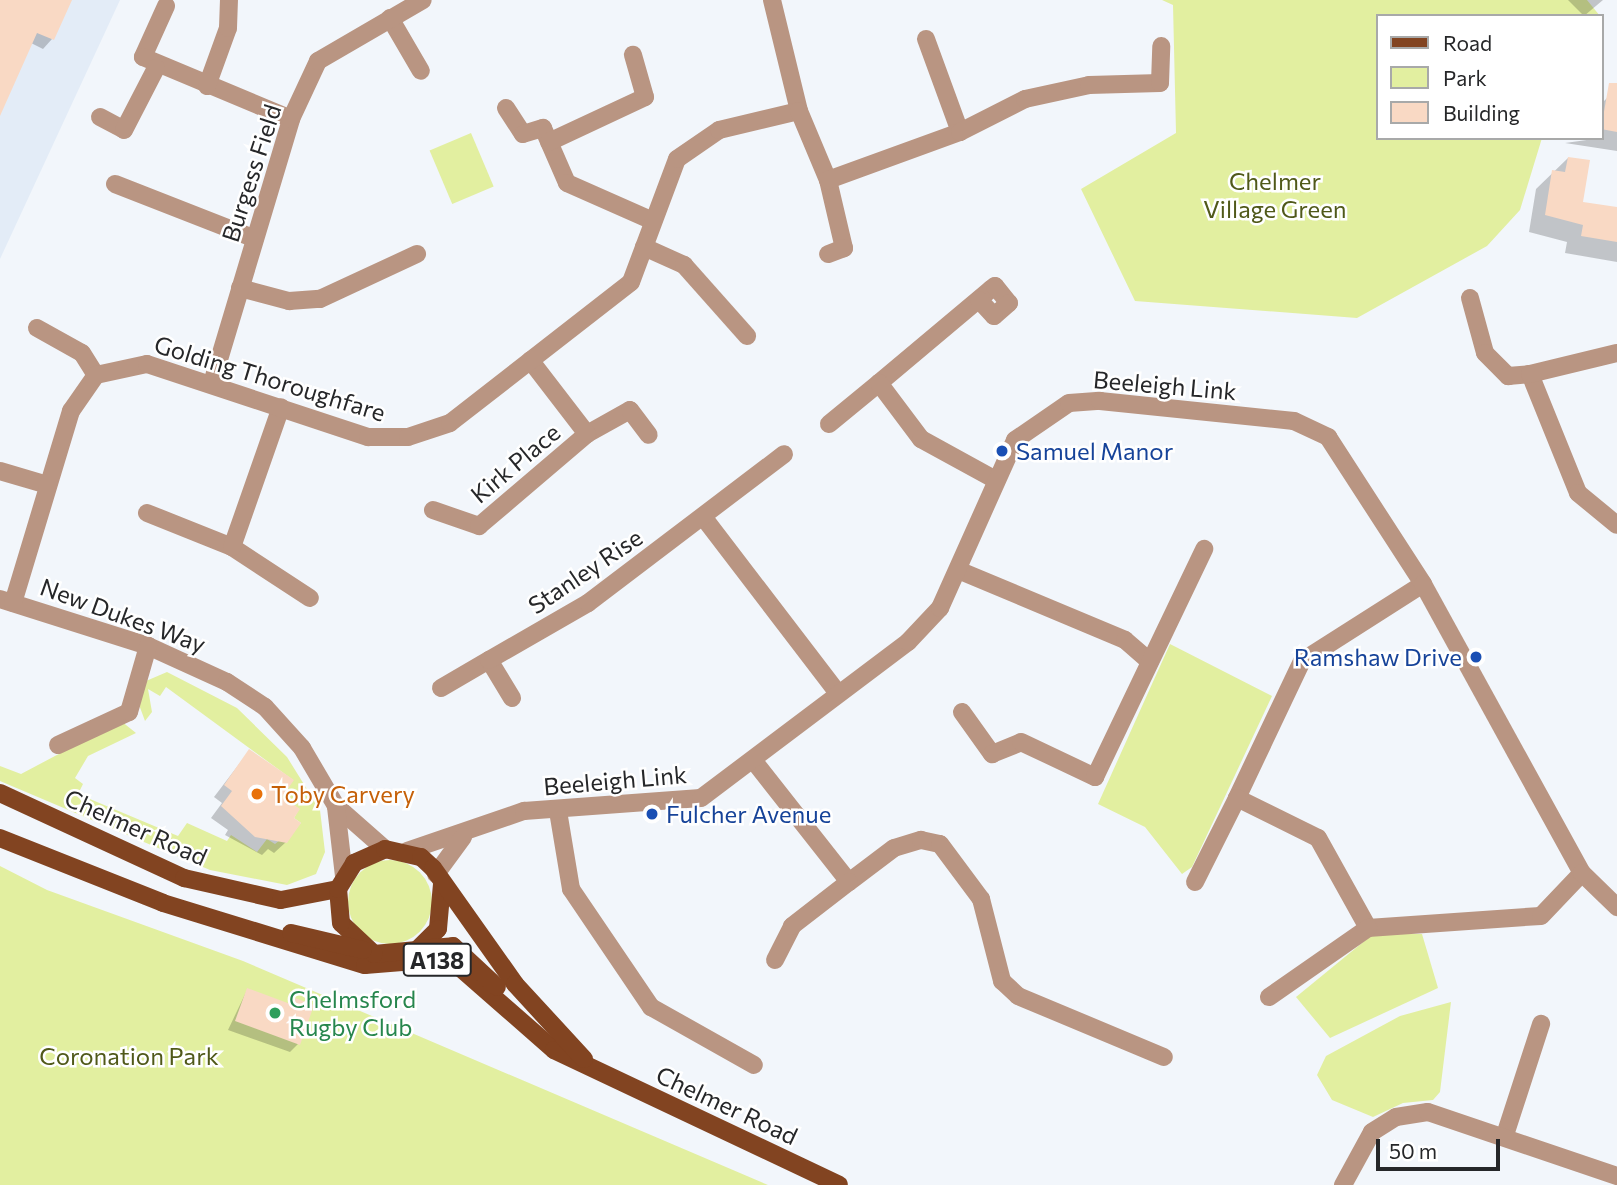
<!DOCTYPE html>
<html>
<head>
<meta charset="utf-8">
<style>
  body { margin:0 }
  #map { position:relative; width:1617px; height:1185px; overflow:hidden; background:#f2f6fb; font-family:Commissioner,sans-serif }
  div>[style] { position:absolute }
  .built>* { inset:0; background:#e3ecf7 }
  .green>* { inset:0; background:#e2efa0; transform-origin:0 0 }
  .round { border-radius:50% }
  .shadow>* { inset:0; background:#0003 }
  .building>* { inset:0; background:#f9d9c4 }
  .minor>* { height:18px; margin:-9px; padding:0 9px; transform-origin:9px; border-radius:9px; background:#b99582 }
  .primary>* { height:18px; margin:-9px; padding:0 9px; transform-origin:9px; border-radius:9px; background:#824421 }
  .dots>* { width:19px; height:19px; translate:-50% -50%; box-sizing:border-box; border:4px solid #fff; border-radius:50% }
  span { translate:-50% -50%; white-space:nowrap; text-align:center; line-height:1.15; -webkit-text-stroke:5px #fff; paint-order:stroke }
  .shield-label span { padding:2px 5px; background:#fff; border:2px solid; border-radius:5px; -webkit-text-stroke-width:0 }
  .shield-label { font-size:23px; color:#262729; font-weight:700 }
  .street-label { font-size:24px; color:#262729 }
  .park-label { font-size:24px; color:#505919 }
  .transit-label { font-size:24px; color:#164399 }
  .left { translate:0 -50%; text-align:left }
  .right { translate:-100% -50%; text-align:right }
  .food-label { font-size:24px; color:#c56008 }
  .leisure-label { font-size:24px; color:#27864d }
  .legend { position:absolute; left:1376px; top:14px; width:228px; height:126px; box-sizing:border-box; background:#fff; border:2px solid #a8a9a9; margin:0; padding:9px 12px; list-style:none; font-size:21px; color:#262729 }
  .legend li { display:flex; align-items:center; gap:14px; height:35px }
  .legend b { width:35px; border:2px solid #a8a9a9 }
  .scale { position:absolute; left:1376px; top:1139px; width:124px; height:32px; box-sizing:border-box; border:4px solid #262729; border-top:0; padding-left:9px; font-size:21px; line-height:24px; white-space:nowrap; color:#262729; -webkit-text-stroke:5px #fff; paint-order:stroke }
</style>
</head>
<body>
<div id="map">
  <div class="built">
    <i style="clip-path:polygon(0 0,120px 0,0 259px)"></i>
  </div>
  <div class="green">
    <i style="clip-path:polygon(1162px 0,1587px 0,1600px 16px,1377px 16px,1377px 138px,1542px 138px,1520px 210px,1487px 246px,1357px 318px,1135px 301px,1081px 189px,1176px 133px,1173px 5px)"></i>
    <i style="left:471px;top:133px;width:58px;height:45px;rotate:67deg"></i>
    <i style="clip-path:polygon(1170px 644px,1272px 696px,1192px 867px,1182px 874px,1145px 827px,1098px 804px)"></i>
    <i style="clip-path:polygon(167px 672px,237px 708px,287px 757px,320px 810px,325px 852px,316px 874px,287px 885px,210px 870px,0 781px,0 766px,21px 774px,121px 721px,136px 733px,88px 756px,75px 778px,83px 784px,78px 794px,178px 836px,187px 823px,227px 841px,231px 835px,257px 852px,267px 839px,275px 844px,301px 823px,294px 818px,299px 809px,282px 797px,293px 780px,166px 687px,160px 696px,148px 689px,152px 712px,145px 721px,138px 702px,146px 681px)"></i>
    <i class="round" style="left:348px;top:860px;width:84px;height:84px"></i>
    <i style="clip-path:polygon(0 866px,47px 890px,243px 961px,768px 1185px,0 1185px)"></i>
    <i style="clip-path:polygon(1373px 934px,1422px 934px,1438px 988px,1330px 1038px,1296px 997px)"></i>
    <i style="clip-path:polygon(1451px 1002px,1440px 1092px,1433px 1100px,1403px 1103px,1373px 1117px,1332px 1100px,1317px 1075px,1326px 1056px,1400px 1016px)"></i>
  </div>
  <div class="shadow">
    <i style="clip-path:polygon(0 0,70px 0,52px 39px,43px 49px,31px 43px,0 112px)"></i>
    <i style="clip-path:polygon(1568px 0,1603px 0,1584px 16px)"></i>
    <i style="clip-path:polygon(1608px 97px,1617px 99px,1617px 151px,1565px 143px,1601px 138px,1601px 104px)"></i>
    <i style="clip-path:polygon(1568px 158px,1581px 203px,1617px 209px,1617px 262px,1565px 253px,1567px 242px,1529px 232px,1536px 189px)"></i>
    <i style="clip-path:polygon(249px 751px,279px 797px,286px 842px,274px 853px,268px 849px,262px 855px,225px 835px,228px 830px,211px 818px,222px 803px,214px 797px)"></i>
    <i style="clip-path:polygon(247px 990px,290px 1006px,295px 1000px,298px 1044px,290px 1052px,228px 1030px)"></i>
  </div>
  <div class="building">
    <i style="clip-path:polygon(0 0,72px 0,54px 40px,37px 33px,0 116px)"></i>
    <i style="clip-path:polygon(1609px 83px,1617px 83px,1617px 132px,1601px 129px)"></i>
    <i style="clip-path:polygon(1568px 157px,1590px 160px,1583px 202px,1617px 207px,1617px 242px,1581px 236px,1583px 225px,1545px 215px,1552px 170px,1565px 172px)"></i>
    <i style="clip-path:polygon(249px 749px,294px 780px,282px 797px,300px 809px,294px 818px,301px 823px,287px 843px,255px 837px,221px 806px,232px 791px,224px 785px)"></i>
    <i style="clip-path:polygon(247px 988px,293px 1005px,295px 998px,314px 1005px,300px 1045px,235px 1021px)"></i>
  </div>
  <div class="minor">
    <i style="left:772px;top:0;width:114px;rotate:76.3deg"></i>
    <i style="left:166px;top:6px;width:56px;rotate:114.3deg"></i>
    <i style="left:143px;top:57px;width:160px;rotate:22.7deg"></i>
    <i style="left:390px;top:18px;width:61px;rotate:59.7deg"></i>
    <i style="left:926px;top:39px;width:99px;rotate:69.9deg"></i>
    <i style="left:207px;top:86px;width:62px;rotate:-70.1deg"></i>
    <i style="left:228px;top:28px;width:28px;rotate:-88deg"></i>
    <i style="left:506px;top:108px;width:31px;rotate:57deg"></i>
    <i style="left:523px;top:134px;width:21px;rotate:-17deg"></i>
    <i style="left:543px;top:128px;width:60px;rotate:66.4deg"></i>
    <i style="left:567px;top:183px;width:94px;rotate:23.8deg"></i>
    <i style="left:100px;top:117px;width:27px;rotate:28deg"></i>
    <i style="left:124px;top:130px;width:70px;rotate:-62.7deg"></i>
    <i style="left:549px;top:142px;width:106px;rotate:-25.1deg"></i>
    <i style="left:645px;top:97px;width:44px;rotate:-105.9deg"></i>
    <i style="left:828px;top:180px;width:70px;rotate:76.8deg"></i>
    <i style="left:844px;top:248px;width:17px;rotate:159deg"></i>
    <i style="left:115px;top:184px;width:150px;rotate:21.4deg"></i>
    <i style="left:644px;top:247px;width:44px;rotate:24.2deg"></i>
    <i style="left:684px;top:265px;width:95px;rotate:48.4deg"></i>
    <i style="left:240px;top:288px;width:51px;rotate:14.9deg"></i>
    <i style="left:289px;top:301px;width:31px;rotate:-4deg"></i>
    <i style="left:320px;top:299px;width:107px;rotate:-24.9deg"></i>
    <i style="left:1470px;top:298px;width:57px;rotate:74.7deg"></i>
    <i style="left:1485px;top:353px;width:33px;rotate:45deg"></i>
    <i style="left:1508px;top:376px;width:22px;rotate:-5deg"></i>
    <i style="left:1530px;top:374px;width:128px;rotate:68deg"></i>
    <i style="left:1578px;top:493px;width:50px;rotate:39.4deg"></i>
    <i style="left:37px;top:328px;width:51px;rotate:29.1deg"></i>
    <i style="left:82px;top:353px;width:26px;rotate:58deg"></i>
    <i style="left:1530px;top:374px;width:89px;rotate:-13.6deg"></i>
    <i style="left:212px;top:383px;width:276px;rotate:-73.3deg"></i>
    <i style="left:291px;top:119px;width:64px;rotate:-65deg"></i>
    <i style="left:318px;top:61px;width:121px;rotate:-30.2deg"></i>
    <i style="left:879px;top:383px;width:146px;rotate:-40deg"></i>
    <i style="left:991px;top:289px;width:5px;rotate:-37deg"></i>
    <i style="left:995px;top:286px;width:22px;rotate:51deg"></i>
    <i style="left:1009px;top:303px;width:20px;rotate:139deg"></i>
    <i style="left:994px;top:316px;width:22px;rotate:-133deg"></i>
    <i style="left:829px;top:424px;width:65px;rotate:-39.4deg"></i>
    <i style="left:879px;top:383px;width:70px;rotate:53.1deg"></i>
    <i style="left:921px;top:439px;width:85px;rotate:28.7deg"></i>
    <i style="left:587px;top:434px;width:49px;rotate:-29.2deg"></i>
    <i style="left:630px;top:410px;width:31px;rotate:53deg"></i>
    <i style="left:0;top:471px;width:50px;rotate:16.3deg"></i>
    <i style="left:433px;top:510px;width:49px;rotate:19.2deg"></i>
    <i style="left:479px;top:526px;width:142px;rotate:-40.4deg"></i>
    <i style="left:587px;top:434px;width:93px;rotate:-127.6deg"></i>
    <i style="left:147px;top:513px;width:92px;rotate:21.8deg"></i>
    <i style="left:232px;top:547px;width:93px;rotate:33.2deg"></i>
    <i style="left:704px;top:518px;width:220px;rotate:52.6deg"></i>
    <i style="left:232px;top:547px;width:148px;rotate:-70.7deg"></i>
    <i style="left:958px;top:570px;width:181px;rotate:22.7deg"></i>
    <i style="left:1125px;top:640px;width:33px;rotate:41deg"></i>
    <i style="left:1423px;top:584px;width:143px;rotate:147.5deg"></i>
    <i style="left:1302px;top:661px;width:152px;rotate:115.4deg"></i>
    <i style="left:1237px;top:798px;width:90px;rotate:26.3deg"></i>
    <i style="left:1318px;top:838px;width:103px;rotate:60.9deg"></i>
    <i style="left:1368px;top:928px;width:173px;rotate:-4deg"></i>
    <i style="left:1541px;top:916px;width:59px;rotate:-46.4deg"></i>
    <i style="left:0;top:599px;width:155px;rotate:17.6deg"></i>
    <i style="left:148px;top:646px;width:87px;rotate:24.5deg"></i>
    <i style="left:227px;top:682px;width:45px;rotate:33.3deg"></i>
    <i style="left:265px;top:707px;width:55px;rotate:47.9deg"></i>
    <i style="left:302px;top:748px;width:67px;rotate:59.6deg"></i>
    <i style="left:336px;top:806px;width:65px;rotate:41.3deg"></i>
    <i style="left:13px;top:603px;width:201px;rotate:-73.2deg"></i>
    <i style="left:71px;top:411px;width:44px;rotate:-55.2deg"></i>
    <i style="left:96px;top:375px;width:52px;rotate:-12.2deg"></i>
    <i style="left:147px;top:364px;width:233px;rotate:18.3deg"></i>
    <i style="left:368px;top:437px;width:40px"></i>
    <i style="left:408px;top:437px;width:44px;rotate:-18.4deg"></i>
    <i style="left:450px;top:423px;width:229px;rotate:-37.9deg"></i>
    <i style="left:631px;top:282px;width:131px;rotate:-69.5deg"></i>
    <i style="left:677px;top:159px;width:51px;rotate:-34.6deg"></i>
    <i style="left:719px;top:130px;width:82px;rotate:-13.4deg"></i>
    <i style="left:799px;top:111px;width:75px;rotate:67.2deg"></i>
    <i style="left:828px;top:180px;width:140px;rotate:-20deg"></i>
    <i style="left:960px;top:132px;width:73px;rotate:-26.9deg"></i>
    <i style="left:1025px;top:99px;width:66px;rotate:-12.3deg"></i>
    <i style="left:1089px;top:85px;width:71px;rotate:-1.6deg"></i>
    <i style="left:1160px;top:83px;width:37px;rotate:-88deg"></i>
    <i style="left:441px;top:688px;width:56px;rotate:-30.3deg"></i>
    <i style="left:512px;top:698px;width:44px;rotate:-121.2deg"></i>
    <i style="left:489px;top:660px;width:114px;rotate:-29.9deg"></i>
    <i style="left:588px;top:603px;width:246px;rotate:-37.2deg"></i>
    <i style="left:962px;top:712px;width:52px;rotate:54.5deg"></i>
    <i style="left:992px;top:754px;width:31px;rotate:-22deg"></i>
    <i style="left:1021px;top:742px;width:82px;rotate:25.3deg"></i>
    <i style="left:1095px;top:777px;width:253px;rotate:-64.4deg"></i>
    <i style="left:58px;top:745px;width:78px;rotate:-24.9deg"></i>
    <i style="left:129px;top:712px;width:69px;rotate:-73.9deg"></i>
    <i style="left:753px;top:760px;width:155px;rotate:51.8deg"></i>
    <i style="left:849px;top:882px;width:56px;rotate:-37.1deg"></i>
    <i style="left:894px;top:848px;width:28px;rotate:-17deg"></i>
    <i style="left:921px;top:840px;width:19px;rotate:12deg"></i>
    <i style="left:940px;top:844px;width:69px;rotate:53.3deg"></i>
    <i style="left:981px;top:899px;width:85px;rotate:75.6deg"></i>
    <i style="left:1002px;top:981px;width:22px;rotate:43deg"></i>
    <i style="left:1018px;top:996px;width:158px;rotate:22.7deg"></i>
    <i style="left:336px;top:807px;width:69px;rotate:83.4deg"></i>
    <i style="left:558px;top:811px;width:79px;rotate:80.5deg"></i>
    <i style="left:571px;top:889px;width:143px;rotate:55.9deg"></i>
    <i style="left:651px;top:1007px;width:118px;rotate:29.4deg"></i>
    <i style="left:407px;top:851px;width:124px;rotate:-18.9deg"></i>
    <i style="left:524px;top:811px;width:177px;rotate:-4.2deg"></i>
    <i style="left:701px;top:798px;width:259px;rotate:-37deg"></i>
    <i style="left:908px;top:642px;width:47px;rotate:-46.7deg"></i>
    <i style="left:940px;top:608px;width:184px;rotate:-65.9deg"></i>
    <i style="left:1015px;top:440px;width:65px;rotate:-34.4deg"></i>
    <i style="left:1069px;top:403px;width:31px;rotate:-4deg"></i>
    <i style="left:1100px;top:401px;width:195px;rotate:5.9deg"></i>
    <i style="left:1294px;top:421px;width:38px;rotate:25deg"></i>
    <i style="left:1328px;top:437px;width:175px;rotate:57.1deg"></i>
    <i style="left:1423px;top:584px;width:330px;rotate:61.2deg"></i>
    <i style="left:1582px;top:873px;width:49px;rotate:44.2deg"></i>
    <i style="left:436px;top:874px;width:46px;rotate:-53.9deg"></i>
    <i style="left:1195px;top:882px;width:94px;rotate:-63.4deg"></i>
    <i style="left:775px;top:960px;width:38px;rotate:-63deg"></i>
    <i style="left:792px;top:926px;width:72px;rotate:-37.7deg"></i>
    <i style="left:1269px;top:997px;width:121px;rotate:-34.9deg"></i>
    <i style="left:1505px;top:1135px;width:117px;rotate:-72deg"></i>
    <i style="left:1343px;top:1185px;width:60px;rotate:-61.3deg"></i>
    <i style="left:1372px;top:1132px;width:28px;rotate:-32deg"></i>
    <i style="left:1396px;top:1117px;width:32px;rotate:-9deg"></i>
    <i style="left:1428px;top:1112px;width:200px;rotate:18.7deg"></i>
  </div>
  <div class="primary">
    <i style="left:0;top:793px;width:203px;rotate:24.8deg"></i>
    <i style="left:184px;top:878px;width:99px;rotate:12.8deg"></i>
    <i style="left:281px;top:900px;width:58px;rotate:-10.9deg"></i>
    <i style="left:0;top:838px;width:175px;rotate:21.7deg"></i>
    <i style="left:163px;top:903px;width:211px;rotate:17.1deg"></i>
    <i style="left:365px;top:965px;width:62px;rotate:-4.6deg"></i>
    <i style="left:427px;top:960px;width:30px;rotate:9deg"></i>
    <i style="left:457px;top:965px;width:129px;rotate:41.2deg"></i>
    <i style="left:554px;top:1050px;width:315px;rotate:25.3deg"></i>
    <i style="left:442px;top:884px;width:45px;rotate:95.1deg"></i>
    <i style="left:438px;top:929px;width:30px;rotate:135deg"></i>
    <i style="left:417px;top:950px;width:43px;rotate:174.7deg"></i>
    <i style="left:374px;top:954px;width:45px;rotate:-136.8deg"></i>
    <i style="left:341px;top:923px;width:34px;rotate:-95deg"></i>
    <i style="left:338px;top:889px;width:31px;rotate:-58deg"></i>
    <i style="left:354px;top:863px;width:34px;rotate:-24deg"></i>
    <i style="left:385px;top:849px;width:37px;rotate:13deg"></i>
    <i style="left:421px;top:857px;width:16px;rotate:43deg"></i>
    <i style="left:433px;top:868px;width:142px;rotate:54.7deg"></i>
    <i style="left:515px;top:984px;width:102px;rotate:47.4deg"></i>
    <i style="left:291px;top:933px;width:74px;rotate:13.3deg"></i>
    <i style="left:420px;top:949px;width:33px;rotate:-5deg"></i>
    <i style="left:453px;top:946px;width:60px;rotate:43deg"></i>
  </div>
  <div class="dots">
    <i style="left:1002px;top:451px;background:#1a4fb4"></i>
    <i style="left:1476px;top:657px;background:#1a4fb4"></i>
    <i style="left:257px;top:794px;background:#e8710a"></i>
    <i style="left:652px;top:814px;background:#1a4fb4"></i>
    <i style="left:275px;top:1013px;background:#2e9e5b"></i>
  </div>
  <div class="shield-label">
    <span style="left:437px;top:960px">A138</span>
  </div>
  <div class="street-label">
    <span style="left:251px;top:173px;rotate:-72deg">Burgess Field</span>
    <span style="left:270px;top:378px;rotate:17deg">Golding Thoroughfare</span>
    <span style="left:1165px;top:385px;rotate:5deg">Beeleigh Link</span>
    <span style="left:515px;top:463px;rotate:-40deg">Kirk Place</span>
    <span style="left:585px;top:571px;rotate:-34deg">Stanley Rise</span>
    <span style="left:123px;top:615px;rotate:20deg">New Dukes Way</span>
    <span style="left:615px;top:780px;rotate:-5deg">Beeleigh Link</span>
    <span style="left:136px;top:827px;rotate:24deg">Chelmer Road</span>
    <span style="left:727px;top:1105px;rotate:25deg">Chelmer Road</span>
  </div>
  <div class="park-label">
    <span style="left:1275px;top:195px">Chelmer<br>Village Green</span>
    <span style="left:129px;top:1056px">Coronation Park</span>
  </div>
  <div class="transit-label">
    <span class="left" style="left:1016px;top:451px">Samuel Manor</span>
    <span class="right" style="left:1462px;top:657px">Ramshaw Drive</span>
    <span class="left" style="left:666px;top:814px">Fulcher Avenue</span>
  </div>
  <div class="food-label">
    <span class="left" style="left:271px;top:794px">Toby Carvery</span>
  </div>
  <div class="leisure-label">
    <span class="left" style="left:289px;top:1013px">Chelmsford<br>Rugby Club</span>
  </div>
  <ul class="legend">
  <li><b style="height:9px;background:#824421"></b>Road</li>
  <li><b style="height:19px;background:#e2efa0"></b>Park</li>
  <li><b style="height:19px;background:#f9d9c4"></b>Building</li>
  </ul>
  <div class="scale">50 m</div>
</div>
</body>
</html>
